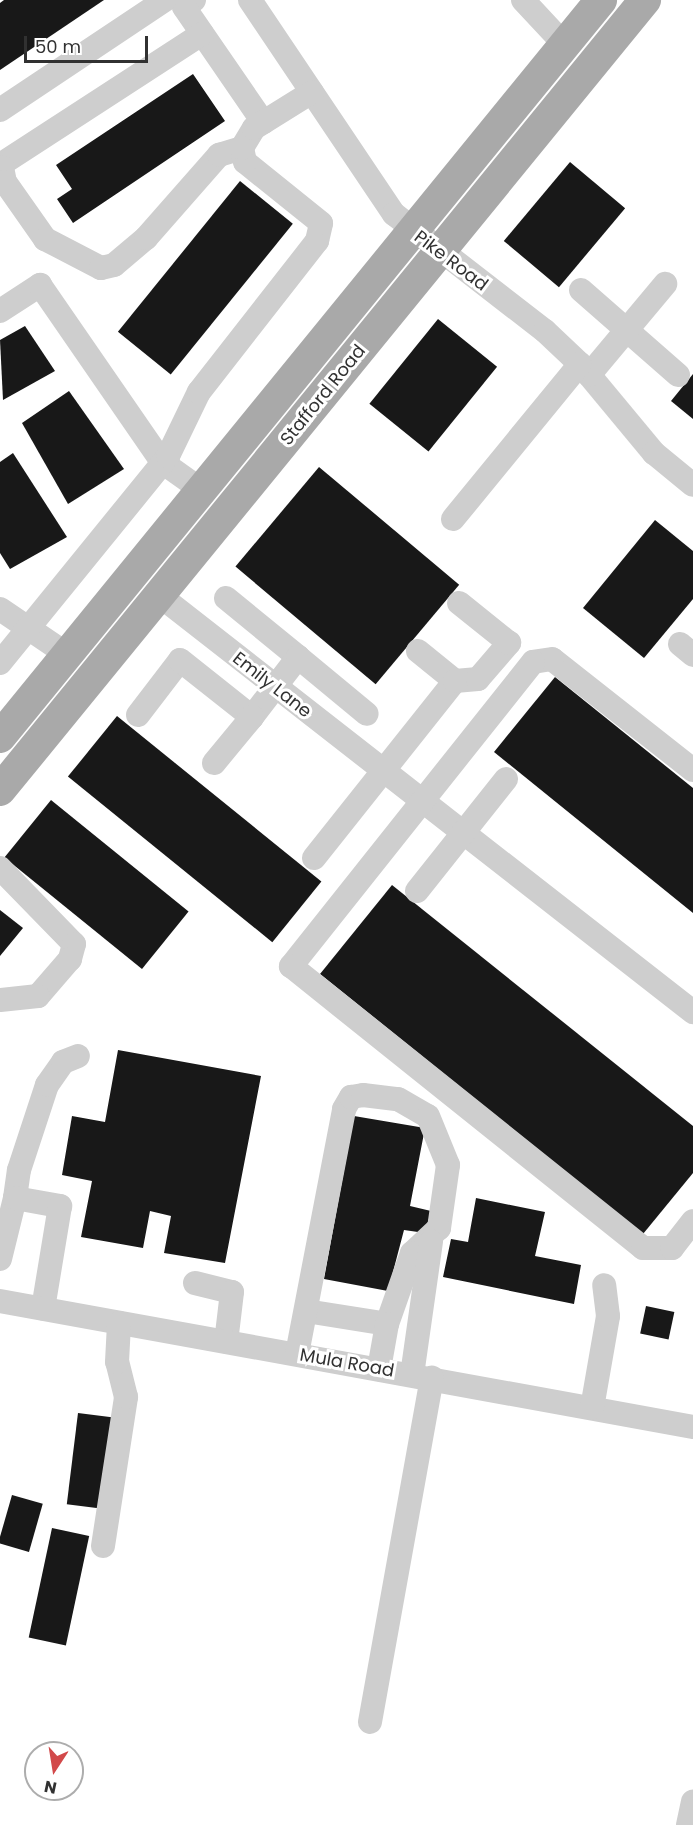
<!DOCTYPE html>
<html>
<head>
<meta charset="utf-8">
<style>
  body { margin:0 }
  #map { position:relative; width:693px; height:1825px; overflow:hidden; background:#fff; font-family:Poppins,sans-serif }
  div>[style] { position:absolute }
  .building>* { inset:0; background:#181818; transform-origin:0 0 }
  .minor>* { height:24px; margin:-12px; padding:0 12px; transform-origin:12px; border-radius:12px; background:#cecece }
  .major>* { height:32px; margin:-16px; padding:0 16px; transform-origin:16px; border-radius:16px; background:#a9a9a9 }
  span { translate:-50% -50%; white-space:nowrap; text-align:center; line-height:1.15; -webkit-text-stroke:6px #fff; paint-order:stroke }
  .street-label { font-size:18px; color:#313131 }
  .north { position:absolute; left:24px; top:1741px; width:60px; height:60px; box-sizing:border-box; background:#fff; border:2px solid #adadad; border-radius:50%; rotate:192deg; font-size:16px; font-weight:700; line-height:24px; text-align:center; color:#313131 }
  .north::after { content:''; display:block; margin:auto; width:21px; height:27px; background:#d2494a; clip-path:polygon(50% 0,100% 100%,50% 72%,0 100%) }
  .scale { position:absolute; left:24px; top:36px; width:124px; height:27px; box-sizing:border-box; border:3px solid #313131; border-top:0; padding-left:8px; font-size:18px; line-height:21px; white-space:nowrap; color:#313131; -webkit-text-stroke:4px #fff; paint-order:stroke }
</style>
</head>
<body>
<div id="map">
  <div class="building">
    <i style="clip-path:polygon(4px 0,104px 0,0 70px,0 3px)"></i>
    <i style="clip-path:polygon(193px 74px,225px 121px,73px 223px,57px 199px,72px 189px,56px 165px)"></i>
    <i style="left:570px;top:162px;width:72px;height:103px;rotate:40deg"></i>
    <i style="left:240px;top:181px;width:68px;height:194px;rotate:39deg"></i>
    <i style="left:438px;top:319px;width:76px;height:109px;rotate:39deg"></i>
    <i style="clip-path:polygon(25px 326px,55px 371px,3px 400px,0 340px)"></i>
    <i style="clip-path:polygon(693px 374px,693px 419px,671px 401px)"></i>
    <i style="clip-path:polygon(69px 391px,124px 469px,68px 504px,22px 423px)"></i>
    <i style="clip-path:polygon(13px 453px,67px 537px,10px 569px,0 553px,0 462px)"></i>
    <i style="left:319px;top:467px;width:183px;height:130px;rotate:40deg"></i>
    <i style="clip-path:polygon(655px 520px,693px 551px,693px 599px,644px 658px,583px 608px)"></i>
    <i style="clip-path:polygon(555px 677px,693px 788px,693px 913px,494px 752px)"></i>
    <i style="left:117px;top:716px;width:263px;height:78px;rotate:39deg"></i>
    <i style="left:51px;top:800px;width:177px;height:74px;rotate:39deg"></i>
    <i style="clip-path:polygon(392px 885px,693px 1126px,693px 1173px,643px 1234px,320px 974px)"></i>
    <i style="clip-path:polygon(0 910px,23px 928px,0 956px)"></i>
    <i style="clip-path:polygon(118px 1050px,261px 1076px,225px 1263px,164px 1253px,171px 1216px,150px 1211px,143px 1248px,81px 1237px,92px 1181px,62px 1175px,72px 1116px,105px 1122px)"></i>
    <i style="clip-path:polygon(354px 1116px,425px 1128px,410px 1206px,431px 1211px,425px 1233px,404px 1230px,388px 1291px,324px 1279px)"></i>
    <i style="clip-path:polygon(476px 1198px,545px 1212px,535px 1256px,581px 1265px,574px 1304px,443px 1277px,451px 1239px,468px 1242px)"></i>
    <i style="left:646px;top:1306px;width:29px;height:28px;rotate:12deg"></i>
    <i style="left:78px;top:1413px;width:34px;height:92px;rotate:7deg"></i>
    <i style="left:12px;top:1495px;width:32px;height:50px;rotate:16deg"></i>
    <i style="left:52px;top:1528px;width:38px;height:112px;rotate:12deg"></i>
  </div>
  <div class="minor">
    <i style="left:194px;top:0;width:12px;rotate:145deg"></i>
    <i style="left:184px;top:7px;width:140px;rotate:55.5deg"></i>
    <i style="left:250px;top:0;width:258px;rotate:56.1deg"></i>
    <i style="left:394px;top:214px;width:191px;rotate:37.8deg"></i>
    <i style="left:545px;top:331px;width:48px;rotate:43.3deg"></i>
    <i style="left:580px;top:364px;width:116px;rotate:50.3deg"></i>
    <i style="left:654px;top:453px;width:50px;rotate:39.4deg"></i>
    <i style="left:523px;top:0;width:62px;rotate:47deg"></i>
    <i style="left:0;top:110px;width:198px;rotate:-33.7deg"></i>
    <i style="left:0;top:165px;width:241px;rotate:-33deg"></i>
    <i style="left:2px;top:167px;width:15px;rotate:79deg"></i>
    <i style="left:5px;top:182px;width:70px;rotate:54.9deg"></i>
    <i style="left:45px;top:239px;width:63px;rotate:27.4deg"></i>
    <i style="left:101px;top:268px;width:13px;rotate:-13deg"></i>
    <i style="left:114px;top:265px;width:42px;rotate:-40.2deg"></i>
    <i style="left:146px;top:238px;width:111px;rotate:-48.7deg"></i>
    <i style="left:219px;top:155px;width:24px;rotate:-17deg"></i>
    <i style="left:581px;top:290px;width:129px;rotate:41.2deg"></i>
    <i style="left:0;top:311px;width:48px;rotate:-33deg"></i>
    <i style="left:40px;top:285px;width:215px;rotate:55.4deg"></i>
    <i style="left:162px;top:462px;width:47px;rotate:35.4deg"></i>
    <i style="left:589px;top:375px;width:119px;rotate:-50.1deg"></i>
    <i style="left:453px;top:519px;width:200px;rotate:-50.7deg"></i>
    <i style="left:159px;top:595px;width:678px;rotate:37.99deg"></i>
    <i style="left:226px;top:598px;width:93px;rotate:39.3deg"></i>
    <i style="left:0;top:609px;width:82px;rotate:34.1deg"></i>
    <i style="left:680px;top:644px;width:17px;rotate:40deg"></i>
    <i style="left:418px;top:651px;width:48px;rotate:39deg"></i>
    <i style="left:0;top:663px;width:267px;rotate:-50.9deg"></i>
    <i style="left:168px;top:456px;width:71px;rotate:-64.2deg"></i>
    <i style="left:199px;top:392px;width:192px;rotate:-52deg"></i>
    <i style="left:317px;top:241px;width:18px;rotate:-77deg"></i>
    <i style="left:321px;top:223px;width:97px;rotate:-141.2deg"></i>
    <i style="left:245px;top:162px;width:14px;rotate:-102deg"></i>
    <i style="left:242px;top:148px;width:23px;rotate:-59deg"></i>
    <i style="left:254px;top:128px;width:68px;rotate:-31.8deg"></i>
    <i style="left:138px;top:715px;width:69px;rotate:-52.6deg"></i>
    <i style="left:180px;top:660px;width:92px;rotate:38.4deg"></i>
    <i style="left:252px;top:717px;width:76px;rotate:-52.5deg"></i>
    <i style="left:298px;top:657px;width:89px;rotate:39.6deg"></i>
    <i style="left:214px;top:763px;width:60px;rotate:-50.4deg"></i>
    <i style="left:693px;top:770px;width:179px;rotate:-141.8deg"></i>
    <i style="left:552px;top:659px;width:19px;rotate:171deg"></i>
    <i style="left:533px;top:662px;width:389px;rotate:128.5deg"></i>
    <i style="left:291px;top:966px;width:451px;rotate:38.7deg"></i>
    <i style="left:643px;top:1248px;width:29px"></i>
    <i style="left:672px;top:1248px;width:34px;rotate:-52deg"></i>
    <i style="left:314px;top:858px;width:226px;rotate:-51.5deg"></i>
    <i style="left:455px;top:681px;width:23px;rotate:-5deg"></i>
    <i style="left:478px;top:679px;width:48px;rotate:-49.3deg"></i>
    <i style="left:509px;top:643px;width:64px;rotate:-141.3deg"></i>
    <i style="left:0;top:868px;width:106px;rotate:45.8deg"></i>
    <i style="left:74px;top:944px;width:16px;rotate:105deg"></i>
    <i style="left:70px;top:959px;width:49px;rotate:130.9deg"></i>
    <i style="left:38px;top:996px;width:38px;rotate:174deg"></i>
    <i style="left:417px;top:891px;width:143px;rotate:-51.5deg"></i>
    <i style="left:15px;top:1198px;width:28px;rotate:-82deg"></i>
    <i style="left:19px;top:1170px;width:89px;rotate:-71.8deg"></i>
    <i style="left:47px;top:1085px;width:28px;rotate:-55deg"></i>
    <i style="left:63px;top:1062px;width:16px;rotate:-22deg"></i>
    <i style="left:0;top:1259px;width:63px;rotate:-76.2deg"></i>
    <i style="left:15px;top:1198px;width:46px;rotate:10.1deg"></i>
    <i style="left:60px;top:1206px;width:104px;rotate:99.4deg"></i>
    <i style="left:195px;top:1283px;width:38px;rotate:14deg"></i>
    <i style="left:232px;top:1292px;width:50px;rotate:96.8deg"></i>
    <i style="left:0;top:1301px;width:704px;rotate:10.3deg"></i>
    <i style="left:306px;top:1311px;width:82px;rotate:9.1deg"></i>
    <i style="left:297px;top:1354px;width:249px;rotate:-79.1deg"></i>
    <i style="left:344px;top:1109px;width:14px;rotate:-60deg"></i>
    <i style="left:351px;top:1097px;width:12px;rotate:-9deg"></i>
    <i style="left:363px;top:1095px;width:35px;rotate:7deg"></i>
    <i style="left:398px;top:1099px;width:34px;rotate:30deg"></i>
    <i style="left:428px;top:1116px;width:53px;rotate:67.8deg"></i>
    <i style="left:448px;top:1165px;width:64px;rotate:98.1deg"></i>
    <i style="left:439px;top:1228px;width:37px;rotate:137deg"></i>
    <i style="left:412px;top:1253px;width:75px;rotate:109.4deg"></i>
    <i style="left:387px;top:1324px;width:46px;rotate:100.1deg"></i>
    <i style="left:412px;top:1375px;width:135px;rotate:-81.9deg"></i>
    <i style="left:592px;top:1408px;width:93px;rotate:-80.1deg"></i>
    <i style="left:608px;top:1316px;width:31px;rotate:-97deg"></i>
    <i style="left:103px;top:1546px;width:151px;rotate:-81.2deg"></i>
    <i style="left:126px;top:1397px;width:36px;rotate:-104deg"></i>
    <i style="left:117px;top:1362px;width:39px;rotate:-87deg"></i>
    <i style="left:370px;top:1722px;width:350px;rotate:-79.8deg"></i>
    <i style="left:688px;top:1825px;width:24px;rotate:-78deg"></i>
  </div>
  <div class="major">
    <i style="left:0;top:737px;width:951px;rotate:-50.8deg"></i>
    <i style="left:0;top:790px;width:1020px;rotate:-50.77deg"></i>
  </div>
  <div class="street-label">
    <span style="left:451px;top:261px;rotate:37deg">Pike Road</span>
    <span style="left:323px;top:395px;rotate:-51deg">Stafford Road</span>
    <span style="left:272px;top:685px;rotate:38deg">Emily Lane</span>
    <span style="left:347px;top:1363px;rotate:10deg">Mula Road</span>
  </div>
  <div class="north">N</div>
  <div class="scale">50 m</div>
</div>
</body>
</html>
